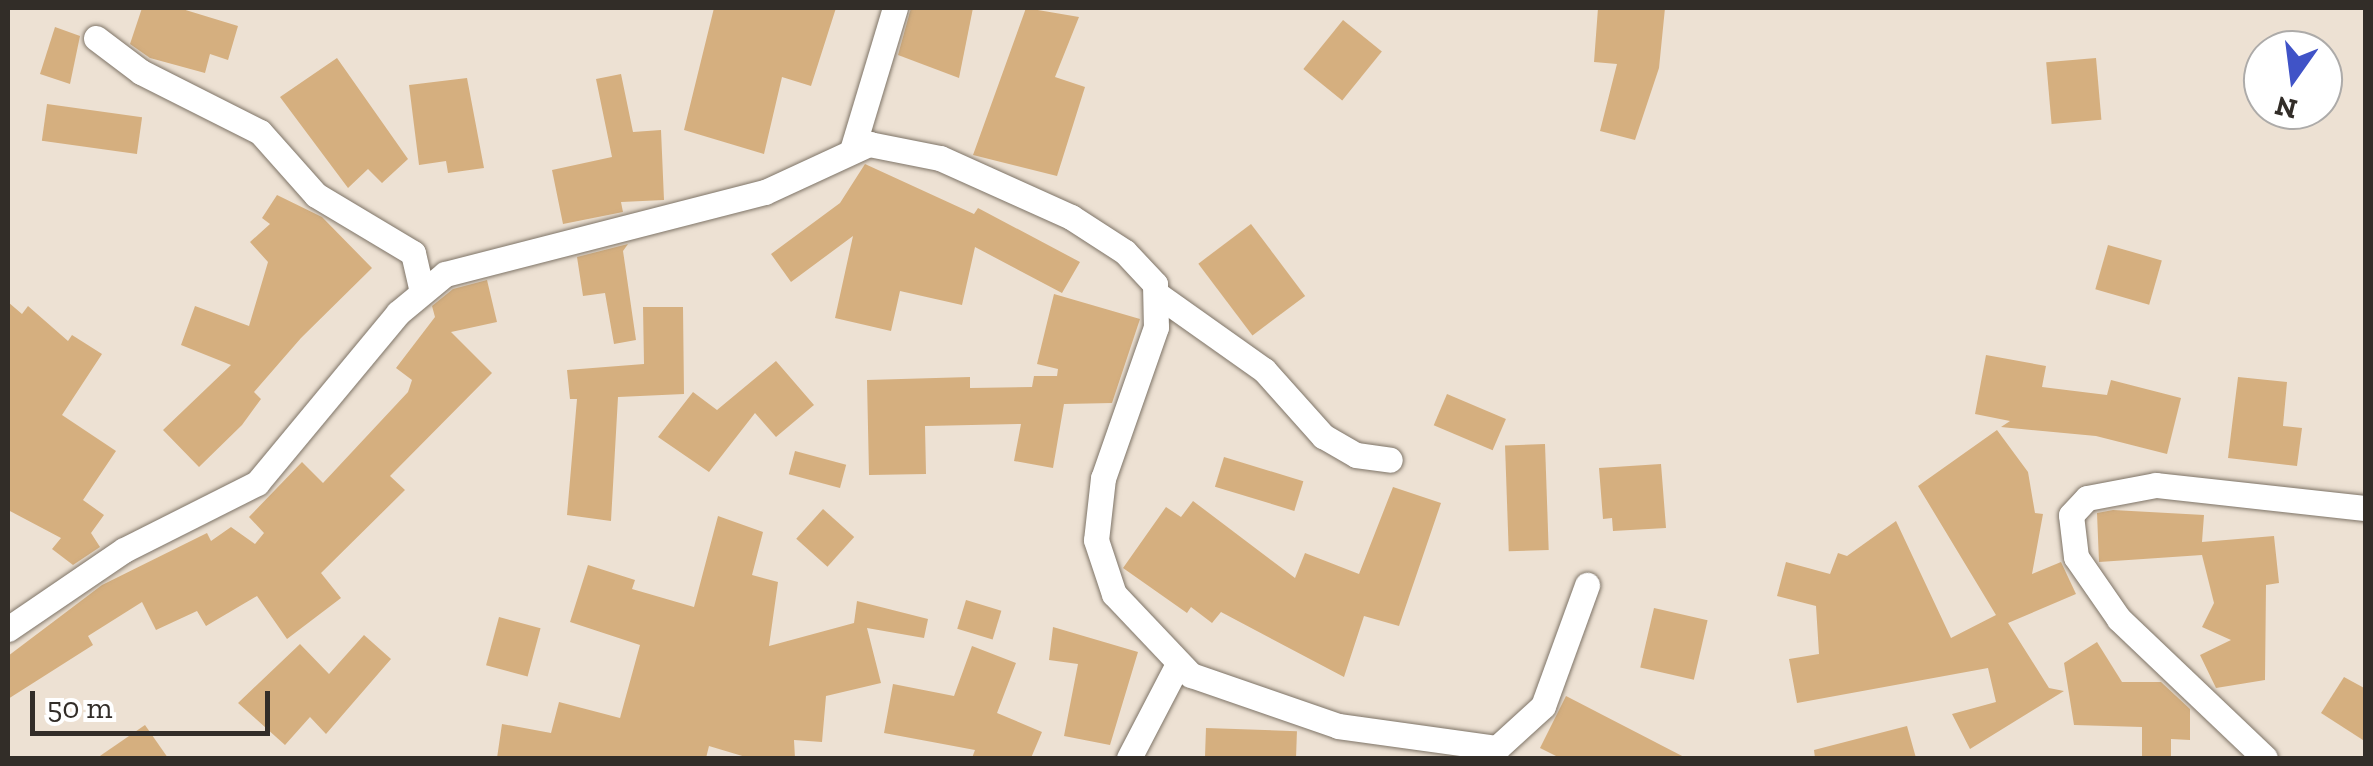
<!DOCTYPE html>
<html>
<head>
<meta charset="utf-8">
<style>
  body { margin:0 }
  #map { position:relative; width:2373px; height:766px; overflow:hidden; background:#ede1d3; font-family:"Zilla Slab",serif }
  div>[style] { position:absolute }
  .building>* { inset:0; background:#d5af7f; transform-origin:0 0 }
  .roads { filter:drop-shadow(0 0 2px #7e7467) drop-shadow(0 0 2px #7e7467) }
  .street>* { height:25px; margin:-12.5px; padding:0 12.5px; transform-origin:12.5px; border-radius:12.5px; background:#fff }
  span { translate:-50% -50%; white-space:nowrap; text-align:center; line-height:1.15; -webkit-text-stroke:8px #fff; paint-order:stroke }
  .frame { position:absolute; inset:0; border:10px solid #322d28; pointer-events:none }
  .north { position:absolute; left:2243px; top:30px; width:100px; height:100px; box-sizing:border-box; background:#fff; border:2px solid #adaba9; border-radius:50%; rotate:194deg; font-size:28px; font-weight:700; line-height:40px; text-align:center; color:#322d28 }
  .north::after { content:''; display:block; margin:auto; width:35px; height:45px; background:#4053c7; clip-path:polygon(50% 0,100% 100%,50% 72%,0 100%) }
  .scale { position:absolute; left:30px; top:691px; width:240px; height:45px; box-sizing:border-box; border:5px solid #322d28; border-top:0; padding-left:12px; font-size:30px; line-height:35px; white-space:nowrap; color:#322d28; -webkit-text-stroke:8px #fff; paint-order:stroke }
</style>
</head>
<body>
<div id="map">
  <div class="building">
    <i style="clip-path:polygon(142px 8px,179px 8px,238px 26px,228px 60px,210px 54px,205px 73px,150px 58px,130px 44px)"></i>
    <i style="clip-path:polygon(714px 8px,836px 8px,811px 86px,782px 77px,764px 154px,684px 130px)"></i>
    <i style="clip-path:polygon(911px 8px,973px 8px,959px 78px,898px 55px)"></i>
    <i style="clip-path:polygon(1026px 8px,1079px 17px,1055px 77px,1085px 87px,1057px 176px,973px 155px)"></i>
    <i style="clip-path:polygon(1598px 8px,1665px 8px,1659px 68px,1635px 140px,1600px 131px,1617px 64px,1594px 62px)"></i>
    <i style="left:1343px;top:20px;width:50px;height:63px;rotate:39deg"></i>
    <i style="clip-path:polygon(55px 27px,80px 36px,70px 84px,40px 74px)"></i>
    <i style="clip-path:polygon(337px 58px,408px 159px,382px 183px,368px 169px,348px 188px,280px 97px)"></i>
    <i style="left:2096px;top:58px;width:62px;height:50px;rotate:85deg"></i>
    <i style="clip-path:polygon(621px 74px,633px 132px,661px 130px,664px 200px,621px 202px,623px 212px,563px 224px,552px 170px,612px 157px,596px 79px)"></i>
    <i style="clip-path:polygon(467px 78px,484px 168px,448px 173px,446px 161px,419px 165px,409px 85px)"></i>
    <i style="left:47px;top:104px;width:96px;height:37px;rotate:8deg"></i>
    <i style="clip-path:polygon(865px 164px,974px 214px,978px 208px,1080px 262px,1062px 293px,975px 247px,962px 305px,900px 291px,891px 331px,835px 318px,853px 236px,791px 282px,771px 254px,840px 203px)"></i>
    <i style="clip-path:polygon(277px 195px,322px 217px,372px 268px,301px 338px,254px 392px,261px 399px,242px 425px,199px 467px,163px 430px,231px 365px,181px 345px,195px 306px,249px 326px,268px 262px,250px 242px,270px 224px,262px 218px)"></i>
    <i style="left:1251px;top:224px;width:90px;height:66px;rotate:53deg"></i>
    <i style="clip-path:polygon(628px 244px,623px 251px,636px 340px,614px 344px,605px 293px,583px 296px,577px 257px)"></i>
    <i style="left:2108px;top:245px;width:56px;height:46px;rotate:16deg"></i>
    <i style="clip-path:polygon(487px 280px,497px 322px,451px 332px,492px 373px,390px 476px,405px 490px,321px 573px,341px 598px,287px 639px,257px 596px,206px 626px,197px 611px,156px 630px,142px 602px,88px 636px,93px 645px,8px 699px,8px 656px,102px 585px,207px 533px,211px 541px,231px 527px,255px 544px,264px 533px,249px 517px,302px 462px,323px 483px,408px 392px,412px 380px,396px 368px,435px 317px,432px 306px,453px 289px)"></i>
    <i style="clip-path:polygon(1054px 294px,1140px 319px,1112px 403px,1064px 404px,1053px 468px,1014px 461px,1021px 424px,925px 426px,926px 474px,869px 475px,867px 380px,970px 377px,970px 388px,1032px 387px,1034px 376px,1057px 376px,1058px 369px,1037px 364px)"></i>
    <i style="clip-path:polygon(8px 302px,22px 314px,28px 306px,68px 341px,72px 335px,102px 354px,62px 415px,116px 451px,83px 500px,104px 515px,91px 533px,100px 547px,73px 565px,52px 549px,61px 538px,8px 510px)"></i>
    <i style="clip-path:polygon(643px 307px,683px 307px,684px 394px,618px 397px,611px 521px,567px 515px,577px 399px,570px 399px,567px 370px,644px 364px)"></i>
    <i style="clip-path:polygon(1986px 355px,2046px 366px,2042px 387px,2107px 395px,2111px 380px,2181px 398px,2167px 454px,2096px 436px,2001px 427px,2010px 421px,1975px 414px)"></i>
    <i style="clip-path:polygon(776px 361px,814px 405px,776px 437px,755px 413px,709px 472px,658px 437px,693px 392px,717px 410px)"></i>
    <i style="clip-path:polygon(2238px 377px,2287px 382px,2283px 426px,2302px 428px,2297px 466px,2228px 458px)"></i>
    <i style="left:1447px;top:394px;width:64px;height:34px;rotate:23deg"></i>
    <i style="clip-path:polygon(1997px 430px,2028px 472px,2035px 513px,2043px 514px,2032px 574px,2061px 562px,2076px 594px,2008px 623px,2049px 688px,2064px 691px,1970px 749px,1952px 714px,1996px 702px,1988px 668px,1797px 703px,1789px 659px,1819px 654px,1816px 606px,1777px 596px,1786px 562px,1830px 574px,1838px 553px,1847px 556px,1896px 521px,1951px 638px,1996px 615px,1918px 486px)"></i>
    <i style="left:1545px;top:444px;width:106px;height:40px;rotate:88deg"></i>
    <i style="left:795px;top:451px;width:53px;height:24px;rotate:15deg"></i>
    <i style="left:1224px;top:457px;width:83px;height:31px;rotate:17deg"></i>
    <i style="clip-path:polygon(1661px 464px,1666px 528px,1613px 531px,1612px 518px,1603px 519px,1599px 468px)"></i>
    <i style="clip-path:polygon(1393px 487px,1441px 503px,1399px 626px,1364px 616px,1344px 677px,1221px 612px,1212px 623px,1191px 607px,1187px 613px,1123px 568px,1166px 507px,1181px 517px,1193px 501px,1295px 578px,1305px 553px,1359px 574px)"></i>
    <i style="left:823px;top:509px;width:42px;height:40px;rotate:42deg"></i>
    <i style="clip-path:polygon(2113px 510px,2204px 515px,2202px 542px,2274px 536px,2279px 583px,2266px 585px,2265px 680px,2216px 688px,2200px 655px,2231px 640px,2202px 627px,2214px 603px,2202px 555px,2099px 562px,2097px 513px)"></i>
    <i style="clip-path:polygon(718px 516px,763px 532px,752px 575px,778px 582px,769px 646px,854px 623px,857px 601px,928px 619px,924px 638px,867px 628px,881px 683px,826px 696px,822px 742px,794px 740px,795px 758px,749px 758px,709px 746px,706px 758px,497px 758px,502px 724px,551px 733px,559px 702px,620px 718px,640px 645px,570px 622px,588px 565px,635px 580px,632px 589px,694px 607px)"></i>
    <i style="left:966px;top:600px;width:37px;height:30px;rotate:17deg"></i>
    <i style="left:1654px;top:608px;width:55px;height:61px;rotate:13deg"></i>
    <i style="left:499px;top:617px;width:43px;height:50px;rotate:15deg"></i>
    <i style="clip-path:polygon(1053px 627px,1138px 652px,1110px 745px,1064px 736px,1078px 664px,1049px 660px)"></i>
    <i style="clip-path:polygon(364px 635px,391px 659px,326px 734px,310px 717px,285px 745px,238px 703px,300px 644px,329px 674px)"></i>
    <i style="clip-path:polygon(2097px 642px,2122px 682px,2161px 682px,2190px 709px,2190px 740px,2171px 739px,2171px 758px,2142px 758px,2142px 727px,2074px 725px,2064px 663px)"></i>
    <i style="clip-path:polygon(972px 646px,1016px 663px,997px 713px,1042px 732px,1031px 758px,972px 758px,975px 750px,884px 733px,893px 684px,954px 696px)"></i>
    <i style="clip-path:polygon(2344px 677px,2366px 689px,2366px 742px,2321px 713px)"></i>
    <i style="clip-path:polygon(1566px 696px,1686px 758px,1560px 758px,1540px 748px)"></i>
    <i style="clip-path:polygon(145px 725px,168px 758px,97px 758px)"></i>
    <i style="clip-path:polygon(1907px 726px,1916px 758px,1815px 758px,1814px 750px)"></i>
    <i style="left:1206px;top:728px;width:91px;height:30px;rotate:2deg"></i>
  </div>
  <div class="roads">
    <div class="street">
      <i style="left:96px;top:38px;width:56px;rotate:37.1deg"></i>
      <i style="left:141px;top:72px;width:133px;rotate:26.8deg"></i>
      <i style="left:260px;top:132px;width:84px;rotate:48.4deg"></i>
      <i style="left:316px;top:195px;width:113px;rotate:30.9deg"></i>
      <i style="left:413px;top:253px;width:36px;rotate:77deg"></i>
      <i style="left:853px;top:147px;width:145px;rotate:-73.2deg"></i>
      <i style="left:1158px;top:295px;width:130px;rotate:35.3deg"></i>
      <i style="left:1264px;top:370px;width:89px;rotate:48.2deg"></i>
      <i style="left:1323px;top:436px;width:38px;rotate:30deg"></i>
      <i style="left:1356px;top:455px;width:34px;rotate:8deg"></i>
      <i style="left:8px;top:629px;width:140px;rotate:-34.3deg"></i>
      <i style="left:124px;top:550px;width:149px;rotate:-26.7deg"></i>
      <i style="left:257px;top:483px;width:221px;rotate:-50.3deg"></i>
      <i style="left:398px;top:313px;width:61px;rotate:-39.7deg"></i>
      <i style="left:445px;top:274px;width:330px;rotate:-14.4deg"></i>
      <i style="left:765px;top:192px;width:115px;rotate:-24.8deg"></i>
      <i style="left:869px;top:144px;width:72px;rotate:11.2deg"></i>
      <i style="left:940px;top:158px;width:144px;rotate:24.2deg"></i>
      <i style="left:1071px;top:217px;width:64px;rotate:32.9deg"></i>
      <i style="left:1125px;top:252px;width:44px;rotate:46.8deg"></i>
      <i style="left:1155px;top:284px;width:43px;rotate:88.7deg"></i>
      <i style="left:1156px;top:327px;width:160px;rotate:109.3deg"></i>
      <i style="left:1103px;top:478px;width:62px;rotate:96.4deg"></i>
      <i style="left:1096px;top:540px;width:57px;rotate:71.6deg"></i>
      <i style="left:1114px;top:594px;width:112px;rotate:46.5deg"></i>
      <i style="left:1191px;top:675px;width:156px;rotate:19.1deg"></i>
      <i style="left:1338px;top:726px;width:161px;rotate:7.9deg"></i>
      <i style="left:1497px;top:748px;width:62px;rotate:-42.4deg"></i>
      <i style="left:1543px;top:706px;width:129px;rotate:-70deg"></i>
      <i style="left:1129px;top:758px;width:106px;rotate:-62.5deg"></i>
      <i style="left:2265px;top:758px;width:202px;rotate:-136.4deg"></i>
      <i style="left:2119px;top:619px;width:75px;rotate:-124.7deg"></i>
      <i style="left:2076px;top:557px;width:42px;rotate:-96.8deg"></i>
      <i style="left:2071px;top:515px;width:23px;rotate:-47deg"></i>
      <i style="left:2087px;top:498px;width:70px;rotate:-10.7deg"></i>
      <i style="left:2156px;top:485px;width:211px;rotate:6.3deg"></i>
    </div>
  </div>
  <div class="frame"></div>
  <div class="north">N</div>
  <div class="scale">50 m</div>
</div>
</body>
</html>
